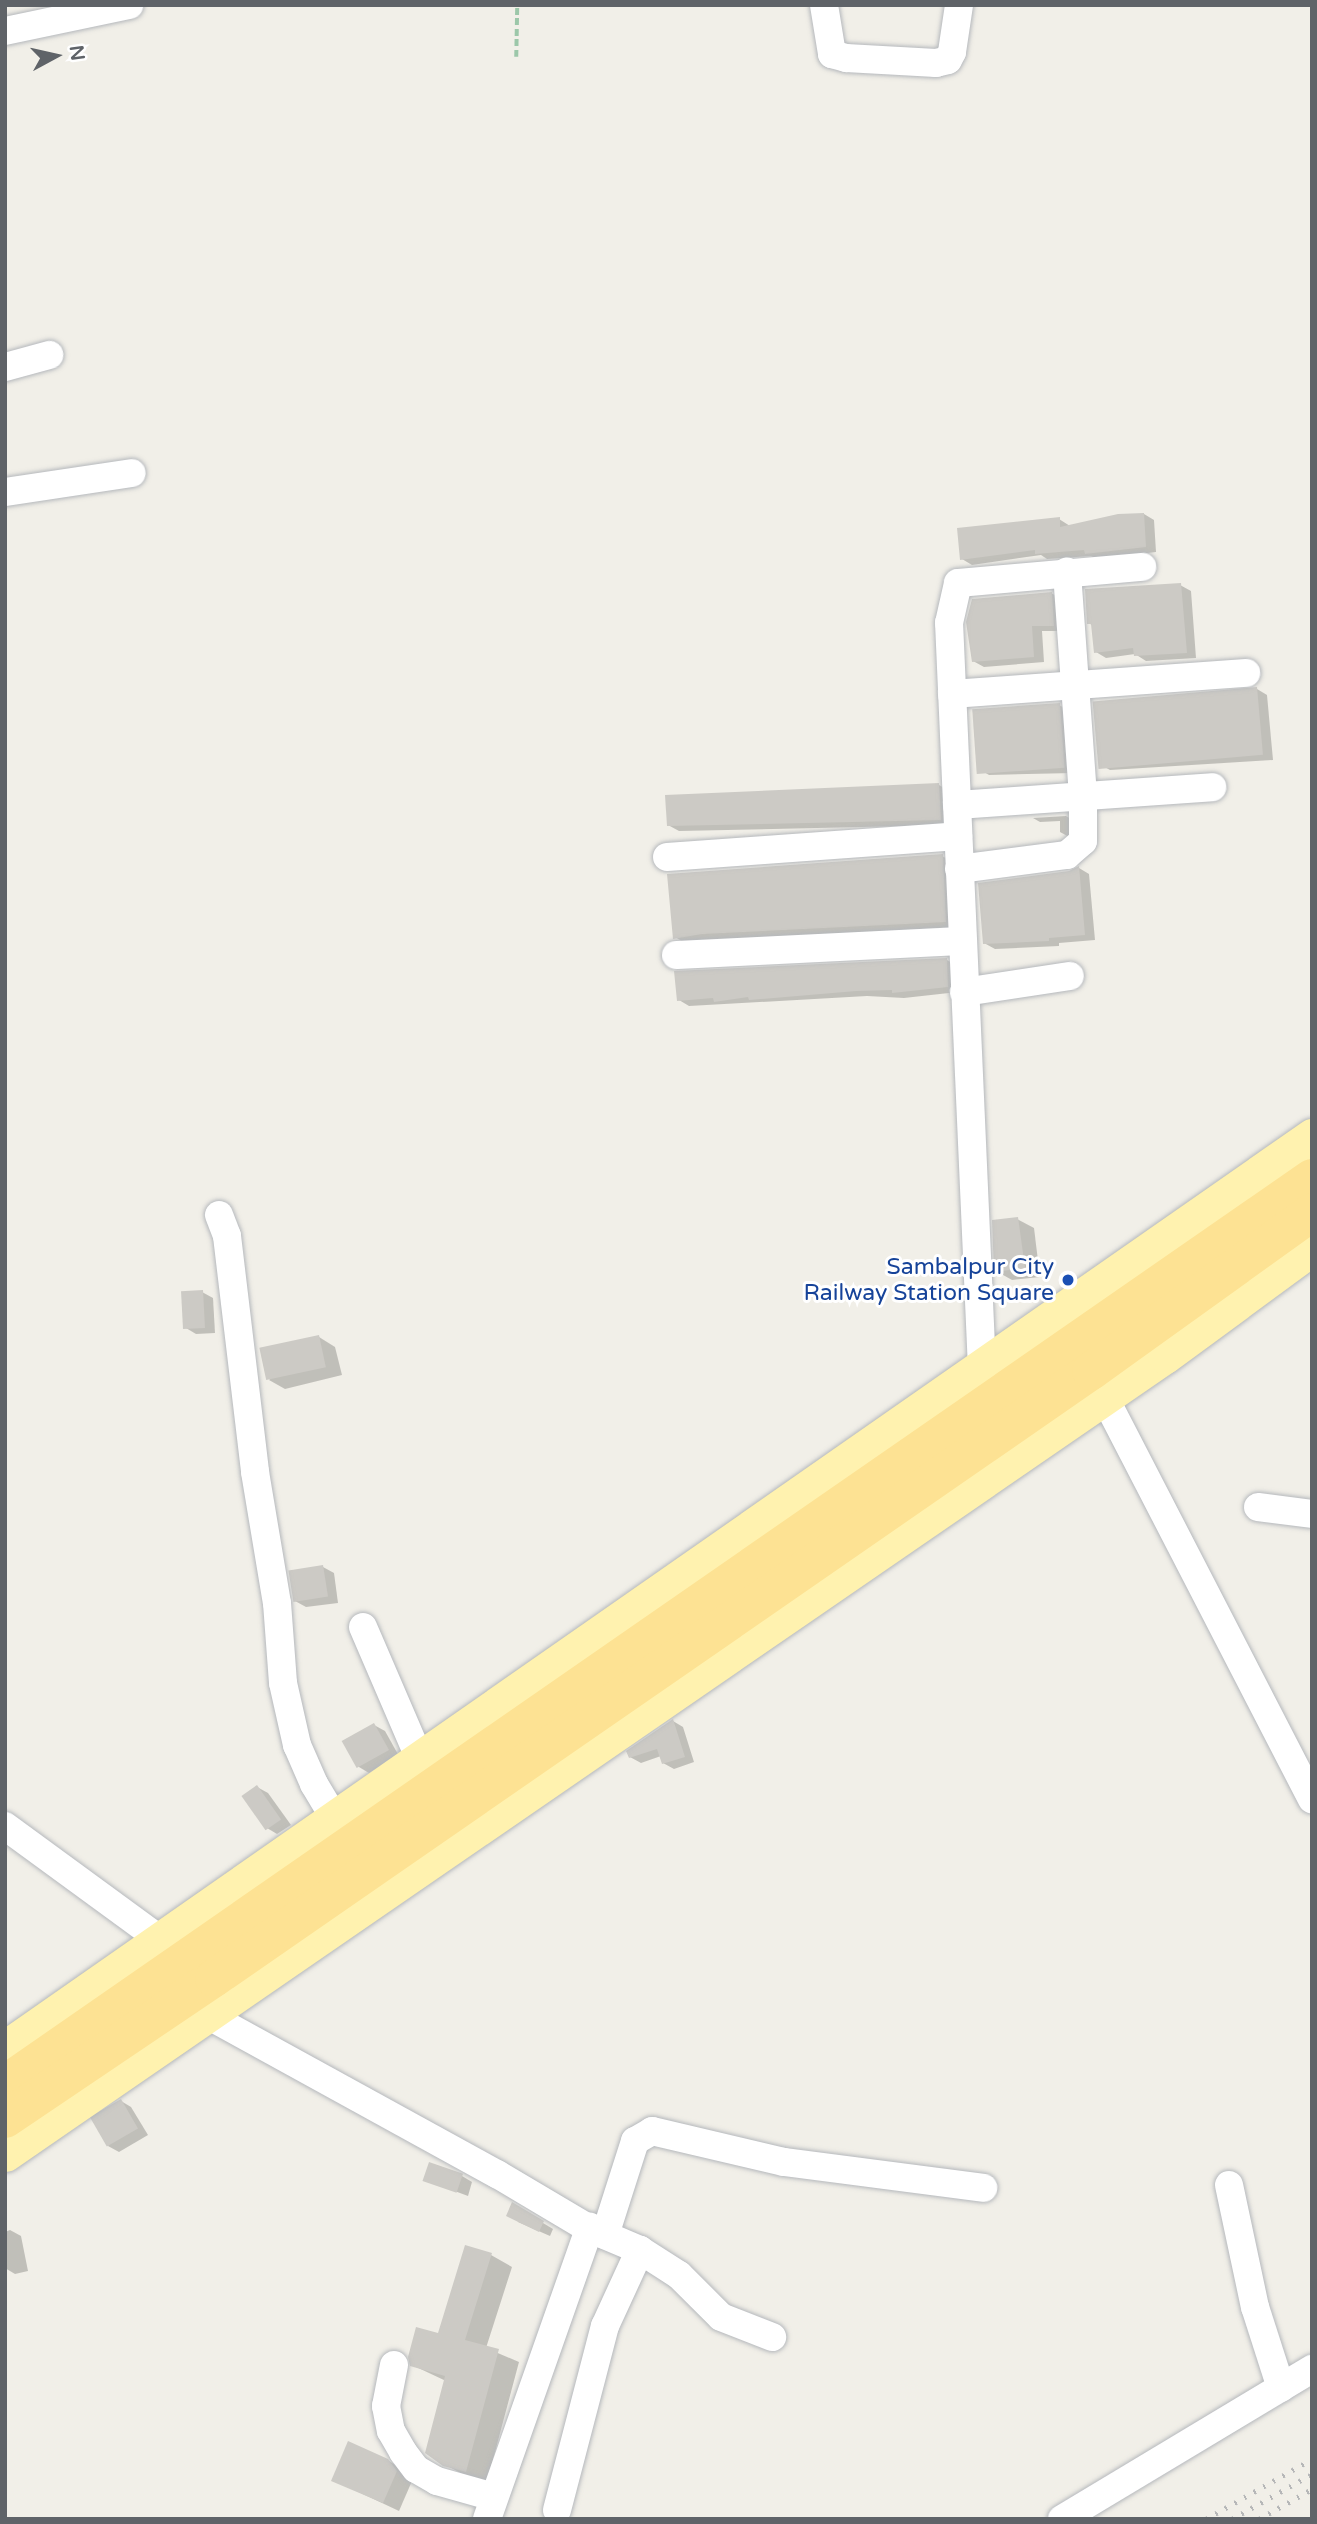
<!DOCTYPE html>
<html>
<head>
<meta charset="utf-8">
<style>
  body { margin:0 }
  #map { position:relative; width:1317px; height:2524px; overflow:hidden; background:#f1efe8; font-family:"Varela Round",sans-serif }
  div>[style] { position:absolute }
  .shadow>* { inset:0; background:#0003 }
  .building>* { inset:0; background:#cccac5; transform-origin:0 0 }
  .path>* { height:3.5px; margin-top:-1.75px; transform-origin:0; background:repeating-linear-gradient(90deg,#9cc7a9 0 7px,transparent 0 10.5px) }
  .roads { filter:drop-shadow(0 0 2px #b5b8bc) drop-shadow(0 0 2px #b5b8bc) }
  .minor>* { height:28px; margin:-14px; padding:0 14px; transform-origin:14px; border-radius:14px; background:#fff }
  .major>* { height:35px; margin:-17.5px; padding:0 17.5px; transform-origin:17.5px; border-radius:17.5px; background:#fff2af }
  .highway>* { height:38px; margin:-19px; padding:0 19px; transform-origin:19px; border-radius:19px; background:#fde293 }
  .rail>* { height:5px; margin-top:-2.5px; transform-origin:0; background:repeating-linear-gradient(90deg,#b6b7b8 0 2px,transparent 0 11px) }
  .dots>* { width:19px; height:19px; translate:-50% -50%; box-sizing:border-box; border:4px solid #fff; border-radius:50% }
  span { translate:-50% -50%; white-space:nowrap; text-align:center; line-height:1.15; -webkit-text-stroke:6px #fff; paint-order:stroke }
  .transit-label { font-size:23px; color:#164399 }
  .right { translate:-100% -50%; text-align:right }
  .frame { position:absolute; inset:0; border:7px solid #5f6368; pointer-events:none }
  .north { position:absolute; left:21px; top:21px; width:70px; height:70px; -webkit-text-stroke:5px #fff; paint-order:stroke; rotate:82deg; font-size:19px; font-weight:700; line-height:28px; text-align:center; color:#5f6368 }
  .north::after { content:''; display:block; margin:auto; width:24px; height:32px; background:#5f6368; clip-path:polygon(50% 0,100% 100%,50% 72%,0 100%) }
</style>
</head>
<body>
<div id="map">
  <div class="shadow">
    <i style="clip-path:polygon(1144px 514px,1154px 520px,1156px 552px,1097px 559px,1091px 556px,1047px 559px,1041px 555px,972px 565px,962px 559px,1059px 519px,1070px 526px)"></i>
    <i style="clip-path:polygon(1180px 585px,1191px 591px,1196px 658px,1146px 661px,1135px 654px,1106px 658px,1096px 652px,1093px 626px,1089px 623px)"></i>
    <i style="clip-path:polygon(1051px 593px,1062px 599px,1064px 631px,1042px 631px,1044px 662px,984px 667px,973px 661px)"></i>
    <i style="clip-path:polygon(1257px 689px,1267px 695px,1273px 760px,1110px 770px,1099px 764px)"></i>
    <i style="clip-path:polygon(1059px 705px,1070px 711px,1074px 773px,989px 775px,979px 769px)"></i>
    <i style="clip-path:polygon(939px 785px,949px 791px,951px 825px,679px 831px,668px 825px)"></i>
    <i style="clip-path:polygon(1066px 816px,1076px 822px,1071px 838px,1060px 832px,1060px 821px,1040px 822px,1033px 818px)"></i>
    <i style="clip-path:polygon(942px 856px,953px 862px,955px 927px,685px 943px,675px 937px)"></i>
    <i style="clip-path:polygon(1079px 868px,1089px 874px,1095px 940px,1059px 943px,1059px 946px,995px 949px,984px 943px)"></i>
    <i style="clip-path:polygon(947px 960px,957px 966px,958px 992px,904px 998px,867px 996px,689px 1006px,679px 1000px)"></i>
    <i style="clip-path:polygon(1017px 1219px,1034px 1228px,1040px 1277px,1012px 1280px,996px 1271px)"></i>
    <i style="clip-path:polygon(202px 1292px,213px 1298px,215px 1333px,196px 1334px,186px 1328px)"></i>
    <i style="clip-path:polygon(319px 1337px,335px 1347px,342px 1375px,285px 1389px,269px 1380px)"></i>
    <i style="clip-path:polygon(323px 1567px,334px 1573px,338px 1603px,306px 1607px,295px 1601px)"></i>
    <i style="clip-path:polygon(673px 1721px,683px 1727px,694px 1762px,674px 1769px,663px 1763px,661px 1756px,641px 1763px,630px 1757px)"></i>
    <i style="clip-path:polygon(374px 1725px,385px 1731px,399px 1756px,369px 1773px,359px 1767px,344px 1742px)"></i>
    <i style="clip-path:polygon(257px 1787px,268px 1793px,291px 1825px,277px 1834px,267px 1828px)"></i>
    <i style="clip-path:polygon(121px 2101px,131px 2107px,148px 2135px,119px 2152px,108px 2146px)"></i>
    <i style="clip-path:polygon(462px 2176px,472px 2182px,468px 2196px,425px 2180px)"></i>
    <i style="clip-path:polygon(513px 2205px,553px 2229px,550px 2236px,518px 2222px)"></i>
    <i style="clip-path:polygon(10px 2230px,21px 2236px,28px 2271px,15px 2274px,5px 2268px,5px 2232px)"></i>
    <i style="clip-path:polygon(491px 2255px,512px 2267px,486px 2348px,519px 2362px,487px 2482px,466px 2476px,444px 2464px,446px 2381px,412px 2365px,439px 2335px)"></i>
    <i style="clip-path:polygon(387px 2460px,404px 2470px,412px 2481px,399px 2511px,333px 2480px)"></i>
  </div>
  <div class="building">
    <i style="clip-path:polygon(1144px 513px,1146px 547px,1085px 554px,1084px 550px,1035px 554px,1035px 550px,960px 560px,957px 528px,1060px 517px,1060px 527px,1118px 514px)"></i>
    <i style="clip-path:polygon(1181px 583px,1187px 653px,1134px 656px,1133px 648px,1094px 653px,1091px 624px,1087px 624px,1085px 589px)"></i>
    <i style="clip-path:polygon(1052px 592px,1054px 626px,1032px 626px,1034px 657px,972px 662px,966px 622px,972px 599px)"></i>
    <i style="left:1257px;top:687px;width:68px;height:165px;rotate:85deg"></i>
    <i style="left:1060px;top:703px;width:65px;height:88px;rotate:86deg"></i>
    <i style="clip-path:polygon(939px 783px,941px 820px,667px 826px,665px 795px)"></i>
    <i style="clip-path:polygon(943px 854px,946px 922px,702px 934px,673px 939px,667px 874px)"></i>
    <i style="clip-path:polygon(1079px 866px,1085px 935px,1049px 938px,1049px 941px,983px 944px,978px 883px,1069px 871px)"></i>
    <i style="clip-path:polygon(947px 958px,948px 987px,892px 993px,892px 990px,856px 991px,749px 1000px,748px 997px,714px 1002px,713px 998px,677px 1001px,674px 971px)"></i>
    <i style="clip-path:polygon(1018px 1217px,1025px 1268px,994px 1272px,992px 1220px)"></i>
    <i style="left:203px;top:1290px;width:38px;height:22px;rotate:87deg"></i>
    <i style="left:319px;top:1335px;width:33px;height:61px;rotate:78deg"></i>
    <i style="left:323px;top:1565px;width:32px;height:35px;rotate:81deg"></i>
    <i style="clip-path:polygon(673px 1719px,685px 1757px,662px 1764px,657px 1749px,629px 1758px,626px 1751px)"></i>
    <i style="left:374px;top:1723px;width:31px;height:37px;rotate:61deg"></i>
    <i style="left:257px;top:1785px;width:42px;height:19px;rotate:55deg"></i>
    <i style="left:121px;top:2099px;width:34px;height:36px;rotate:60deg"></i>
    <i style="left:429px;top:2162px;width:36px;height:20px;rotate:19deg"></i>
    <i style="clip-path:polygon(512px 2202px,544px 2221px,539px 2232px,506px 2216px)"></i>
    <i style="clip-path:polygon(465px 2245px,492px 2253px,465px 2340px,499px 2349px,466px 2472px,443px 2466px,425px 2453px,445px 2376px,410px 2366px,408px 2357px,416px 2327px,438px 2333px)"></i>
    <i style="clip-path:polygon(348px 2441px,388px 2459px,397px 2471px,383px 2503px,331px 2481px)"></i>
  </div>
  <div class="path">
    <i style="left:516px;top:57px;width:52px;rotate:-88.9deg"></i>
  </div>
  <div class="roads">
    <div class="minor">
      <i style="left:824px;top:5px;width:50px;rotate:80.7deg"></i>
      <i style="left:832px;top:54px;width:15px;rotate:16deg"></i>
      <i style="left:846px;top:58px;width:90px;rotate:3.2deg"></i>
      <i style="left:936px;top:63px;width:12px;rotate:-14deg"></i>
      <i style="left:948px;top:60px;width:9px;rotate:-63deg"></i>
      <i style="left:952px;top:52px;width:48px;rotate:-81.5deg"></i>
      <i style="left:5px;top:31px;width:127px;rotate:-11.8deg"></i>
      <i style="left:5px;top:367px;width:46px;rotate:-15.3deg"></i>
      <i style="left:5px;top:492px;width:128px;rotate:-8.5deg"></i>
      <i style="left:952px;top:694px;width:295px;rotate:-4.1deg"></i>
      <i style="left:957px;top:805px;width:256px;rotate:-4deg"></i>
      <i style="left:667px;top:857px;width:292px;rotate:-4.1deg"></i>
      <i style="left:959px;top:869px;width:109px;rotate:-7.4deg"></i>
      <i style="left:1067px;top:855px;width:21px;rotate:-41deg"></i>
      <i style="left:1083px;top:841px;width:45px;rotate:-90deg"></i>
      <i style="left:1083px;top:796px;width:225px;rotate:-94.1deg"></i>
      <i style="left:676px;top:955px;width:286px;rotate:-2.8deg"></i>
      <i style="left:964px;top:992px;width:107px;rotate:-8.6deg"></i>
      <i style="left:219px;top:1215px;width:22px;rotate:69deg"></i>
      <i style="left:227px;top:1236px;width:238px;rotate:83.2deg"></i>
      <i style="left:255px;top:1472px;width:133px;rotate:80.5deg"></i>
      <i style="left:277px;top:1603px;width:80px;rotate:85.7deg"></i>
      <i style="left:283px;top:1683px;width:64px;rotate:77.3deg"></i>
      <i style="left:297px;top:1745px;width:43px;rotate:66.4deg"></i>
      <i style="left:314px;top:1784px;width:39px;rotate:59deg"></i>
      <i style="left:982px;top:1369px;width:747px;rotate:-92.53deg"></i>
      <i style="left:949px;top:623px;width:41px;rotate:-77.3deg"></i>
      <i style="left:958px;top:583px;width:185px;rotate:-5deg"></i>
      <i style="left:1095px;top:1379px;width:473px;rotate:62.7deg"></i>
      <i style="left:1258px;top:1507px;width:54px;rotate:7.4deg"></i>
      <i style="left:363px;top:1627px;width:142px;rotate:66.7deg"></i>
      <i style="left:5px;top:1826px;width:193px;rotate:36.2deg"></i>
      <i style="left:191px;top:2006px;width:349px;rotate:28.8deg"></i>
      <i style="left:497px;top:2174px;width:106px;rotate:30.7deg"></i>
      <i style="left:588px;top:2228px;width:56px;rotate:22.9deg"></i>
      <i style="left:640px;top:2250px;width:46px;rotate:32.7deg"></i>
      <i style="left:679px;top:2275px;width:59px;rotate:45deg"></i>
      <i style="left:721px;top:2317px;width:55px;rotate:21.4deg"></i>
      <i style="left:1229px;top:2185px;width:125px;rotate:78deg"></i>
      <i style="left:1255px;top:2307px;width:85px;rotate:72.2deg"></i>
      <i style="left:605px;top:2235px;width:99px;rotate:-72.3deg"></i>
      <i style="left:635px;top:2141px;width:20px;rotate:-30deg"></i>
      <i style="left:652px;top:2131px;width:136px;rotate:13.2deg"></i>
      <i style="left:784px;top:2162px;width:201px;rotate:7.4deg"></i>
      <i style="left:394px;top:2365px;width:42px;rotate:101deg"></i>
      <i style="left:386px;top:2406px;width:25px;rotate:79deg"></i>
      <i style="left:391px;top:2431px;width:24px;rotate:60deg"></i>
      <i style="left:403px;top:2452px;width:21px;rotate:53deg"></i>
      <i style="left:416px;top:2469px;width:24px;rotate:30deg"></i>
      <i style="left:437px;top:2481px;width:59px;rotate:15.7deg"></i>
      <i style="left:557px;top:2510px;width:190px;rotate:-75.4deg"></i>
      <i style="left:605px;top:2326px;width:84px;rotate:-65.3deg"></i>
      <i style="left:487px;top:2519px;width:310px;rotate:-70.6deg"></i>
      <i style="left:1062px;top:2519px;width:292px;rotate:-31deg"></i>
    </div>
    <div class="major">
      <i style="left:5px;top:2048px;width:1594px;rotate:-34.91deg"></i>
      <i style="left:5px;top:2154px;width:1408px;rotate:-34.53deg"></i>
      <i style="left:1165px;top:1356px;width:182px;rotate:-36.3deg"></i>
    </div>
    <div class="highway">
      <i style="left:5px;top:2084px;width:1590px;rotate:-34.73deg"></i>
      <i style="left:5px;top:2119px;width:252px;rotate:-34deg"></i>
      <i style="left:214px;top:1978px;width:1067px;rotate:-34.69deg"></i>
      <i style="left:1091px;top:1371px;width:272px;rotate:-35.7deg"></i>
    </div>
  </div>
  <div class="rail">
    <i style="left:1206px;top:2519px;width:122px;rotate:-29.5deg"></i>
    <i style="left:1232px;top:2519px;width:92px;rotate:-29.4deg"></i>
    <i style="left:1259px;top:2519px;width:61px;rotate:-29.5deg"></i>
  </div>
  <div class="dots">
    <i style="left:1068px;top:1280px;background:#1a4fb4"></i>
  </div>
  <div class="transit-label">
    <span class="right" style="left:1054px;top:1280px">Sambalpur City<br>Railway Station Square</span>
  </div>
  <div class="frame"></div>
  <div class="north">N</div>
</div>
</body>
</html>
